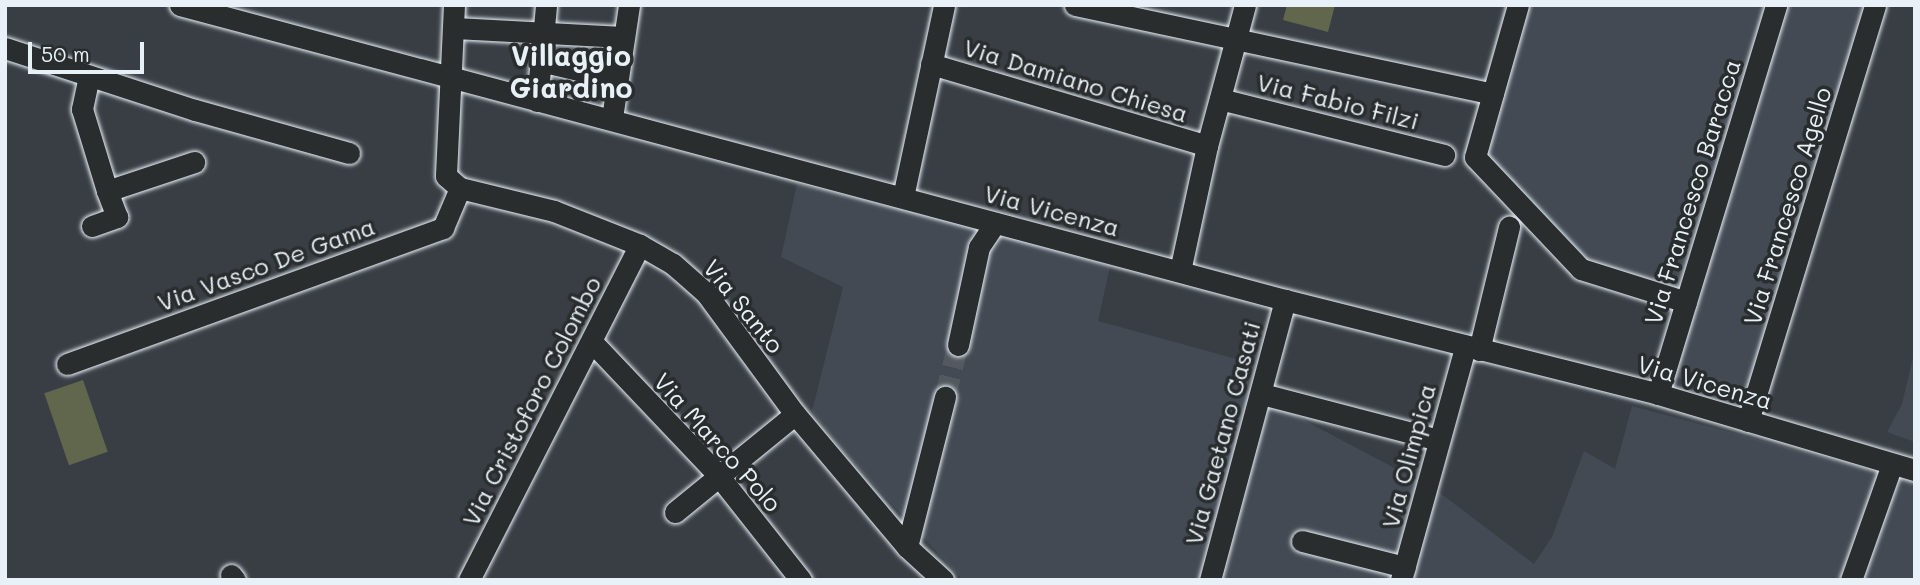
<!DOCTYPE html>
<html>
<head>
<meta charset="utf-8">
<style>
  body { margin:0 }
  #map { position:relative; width:1920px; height:585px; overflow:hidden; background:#393e44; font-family:Mali,sans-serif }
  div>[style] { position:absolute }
  .built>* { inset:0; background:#444a53 }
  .green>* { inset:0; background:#60674d; transform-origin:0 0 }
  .minor-tunnel>* { height:21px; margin-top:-10.5px; transform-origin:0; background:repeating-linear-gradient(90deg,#53595f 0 21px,transparent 0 31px) }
  .roads { filter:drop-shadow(0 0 2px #e8f1f8) drop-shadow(0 0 2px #e8f1f8) }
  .minor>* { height:21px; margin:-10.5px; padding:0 10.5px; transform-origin:10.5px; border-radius:10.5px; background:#2a2d2e }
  span { translate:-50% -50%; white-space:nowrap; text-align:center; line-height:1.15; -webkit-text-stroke:7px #2a2d2e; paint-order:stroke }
  .street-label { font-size:24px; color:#e8f1f8 }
  .quarter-label { font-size:28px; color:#e8f1f8; font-weight:700 }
  .frame { position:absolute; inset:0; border:7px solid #e8f1f8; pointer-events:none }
  .scale { position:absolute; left:28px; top:42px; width:116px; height:32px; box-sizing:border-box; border:4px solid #e8f1f8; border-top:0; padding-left:9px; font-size:21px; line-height:24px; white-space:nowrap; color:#e8f1f8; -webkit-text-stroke:5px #2a2d2e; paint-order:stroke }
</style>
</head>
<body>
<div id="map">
  <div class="built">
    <i style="clip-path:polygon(1505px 5px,1881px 5px,1765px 398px,1670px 376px,1687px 303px,1581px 260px,1539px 236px,1466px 164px,1465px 150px)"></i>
    <i style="clip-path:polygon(797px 184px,994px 232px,1110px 266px,1098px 321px,1251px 363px,1247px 390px,1436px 490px,1534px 564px,1552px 537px,1584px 451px,1615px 469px,1632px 406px,1915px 482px,1915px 580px,963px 580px,841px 449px,812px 411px,843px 287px,781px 257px)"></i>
    <i style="clip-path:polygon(1915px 349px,1915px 442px,1887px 432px,1902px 404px)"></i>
  </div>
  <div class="green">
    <i style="clip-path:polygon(1287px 5px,1335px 5px,1328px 32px,1283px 20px)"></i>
    <i style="left:83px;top:380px;width:76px;height:41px;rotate:71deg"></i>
  </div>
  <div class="minor-tunnel">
    <i style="left:945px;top:397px;width:54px;rotate:-76deg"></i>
  </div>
  <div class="roads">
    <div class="minor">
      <i style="left:180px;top:5px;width:1144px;rotate:14.95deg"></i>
      <i style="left:1285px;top:300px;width:385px;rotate:14.1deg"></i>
      <i style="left:1658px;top:394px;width:268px;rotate:16.5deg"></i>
      <i style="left:454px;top:5px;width:171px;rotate:92.7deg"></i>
      <i style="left:446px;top:176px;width:18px;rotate:41deg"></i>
      <i style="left:460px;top:188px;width:97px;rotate:13.7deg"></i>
      <i style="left:554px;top:211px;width:92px;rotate:21.6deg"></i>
      <i style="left:640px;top:245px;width:38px;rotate:30deg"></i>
      <i style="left:673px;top:264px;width:44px;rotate:41.3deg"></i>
      <i style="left:706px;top:293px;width:150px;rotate:53.7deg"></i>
      <i style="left:795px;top:414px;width:174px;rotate:49.9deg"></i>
      <i style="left:907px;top:547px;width:49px;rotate:42.5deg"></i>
      <i style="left:1075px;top:5px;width:427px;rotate:12deg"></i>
      <i style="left:1518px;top:5px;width:158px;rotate:105.8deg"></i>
      <i style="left:1475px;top:157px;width:154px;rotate:46.6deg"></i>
      <i style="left:1581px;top:269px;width:110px;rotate:17.4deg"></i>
      <i style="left:455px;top:28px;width:168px;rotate:3.1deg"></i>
      <i style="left:5px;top:48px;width:200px;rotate:18.1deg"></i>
      <i style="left:195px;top:110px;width:160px;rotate:15.6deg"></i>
      <i style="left:540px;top:61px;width:79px;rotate:13.2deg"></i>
      <i style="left:931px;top:64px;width:288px;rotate:16.5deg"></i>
      <i style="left:89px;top:76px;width:34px;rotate:102deg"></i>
      <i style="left:82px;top:109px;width:86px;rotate:73deg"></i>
      <i style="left:107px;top:191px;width:92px;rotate:-18.4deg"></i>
      <i style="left:1220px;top:99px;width:231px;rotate:14deg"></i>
      <i style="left:537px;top:101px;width:96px;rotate:-84.6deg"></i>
      <i style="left:612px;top:118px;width:114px;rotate:-81.4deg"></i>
      <i style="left:903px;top:197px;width:196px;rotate:-77.9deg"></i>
      <i style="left:92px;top:226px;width:27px;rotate:-20deg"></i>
      <i style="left:117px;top:217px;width:28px;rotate:-111deg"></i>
      <i style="left:1180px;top:271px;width:128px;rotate:-77.8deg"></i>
      <i style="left:1207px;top:146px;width:146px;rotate:-74.9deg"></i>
      <i style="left:592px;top:342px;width:183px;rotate:46.5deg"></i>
      <i style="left:718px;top:475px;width:134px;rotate:51.7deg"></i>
      <i style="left:958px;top:345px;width:100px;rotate:-77.9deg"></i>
      <i style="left:979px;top:247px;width:29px;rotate:-56deg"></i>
      <i style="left:1479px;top:350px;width:127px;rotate:-76.3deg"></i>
      <i style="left:67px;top:364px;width:400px;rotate:-19.9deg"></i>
      <i style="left:443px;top:228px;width:43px;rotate:-67deg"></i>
      <i style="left:1262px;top:394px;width:183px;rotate:14.6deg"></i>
      <i style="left:1658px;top:394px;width:407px;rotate:-73.1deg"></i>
      <i style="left:1748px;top:421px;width:435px;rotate:-73deg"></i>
      <i style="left:675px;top:512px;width:155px;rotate:-39.2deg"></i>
      <i style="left:1302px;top:541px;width:106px;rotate:14.2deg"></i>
      <i style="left:907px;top:547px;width:155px;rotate:-75.8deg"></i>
      <i style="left:231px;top:575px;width:6px;rotate:51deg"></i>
      <i style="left:469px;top:580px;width:376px;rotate:-63deg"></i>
      <i style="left:1210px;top:580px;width:290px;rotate:-75deg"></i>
      <i style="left:1401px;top:580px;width:242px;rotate:-74.6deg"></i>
      <i style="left:1851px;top:580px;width:123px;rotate:-70.5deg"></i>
    </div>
  </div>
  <div class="street-label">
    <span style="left:1076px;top:80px;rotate:17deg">Via Damiano Chiesa</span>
    <span style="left:1338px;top:101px;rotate:14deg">Via Fabio Filzi</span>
    <span style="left:1692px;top:192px;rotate:-73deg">Via Francesco Baracca</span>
    <span style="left:1787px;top:206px;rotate:-73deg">Via Francesco Agello</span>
    <span style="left:1052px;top:210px;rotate:15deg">Via Vicenza</span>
    <span style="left:266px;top:264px;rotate:-20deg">Via Vasco De Gama</span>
    <span style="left:744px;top:306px;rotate:51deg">Via Santo</span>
    <span style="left:1705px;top:382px;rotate:16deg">Via Vicenza</span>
    <span style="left:531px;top:401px;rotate:-63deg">Via Cristoforo Colombo</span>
    <span style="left:1222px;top:433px;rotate:-75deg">Via Gaetano Casati</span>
    <span style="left:718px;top:442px;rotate:48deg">Via Marco Polo</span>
    <span style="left:1408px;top:456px;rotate:-75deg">Via Olimpica</span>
  </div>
  <div class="quarter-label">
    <span style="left:571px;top:71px">Villaggio<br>Giardino</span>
  </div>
  <div class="frame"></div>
  <div class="scale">50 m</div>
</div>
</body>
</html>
